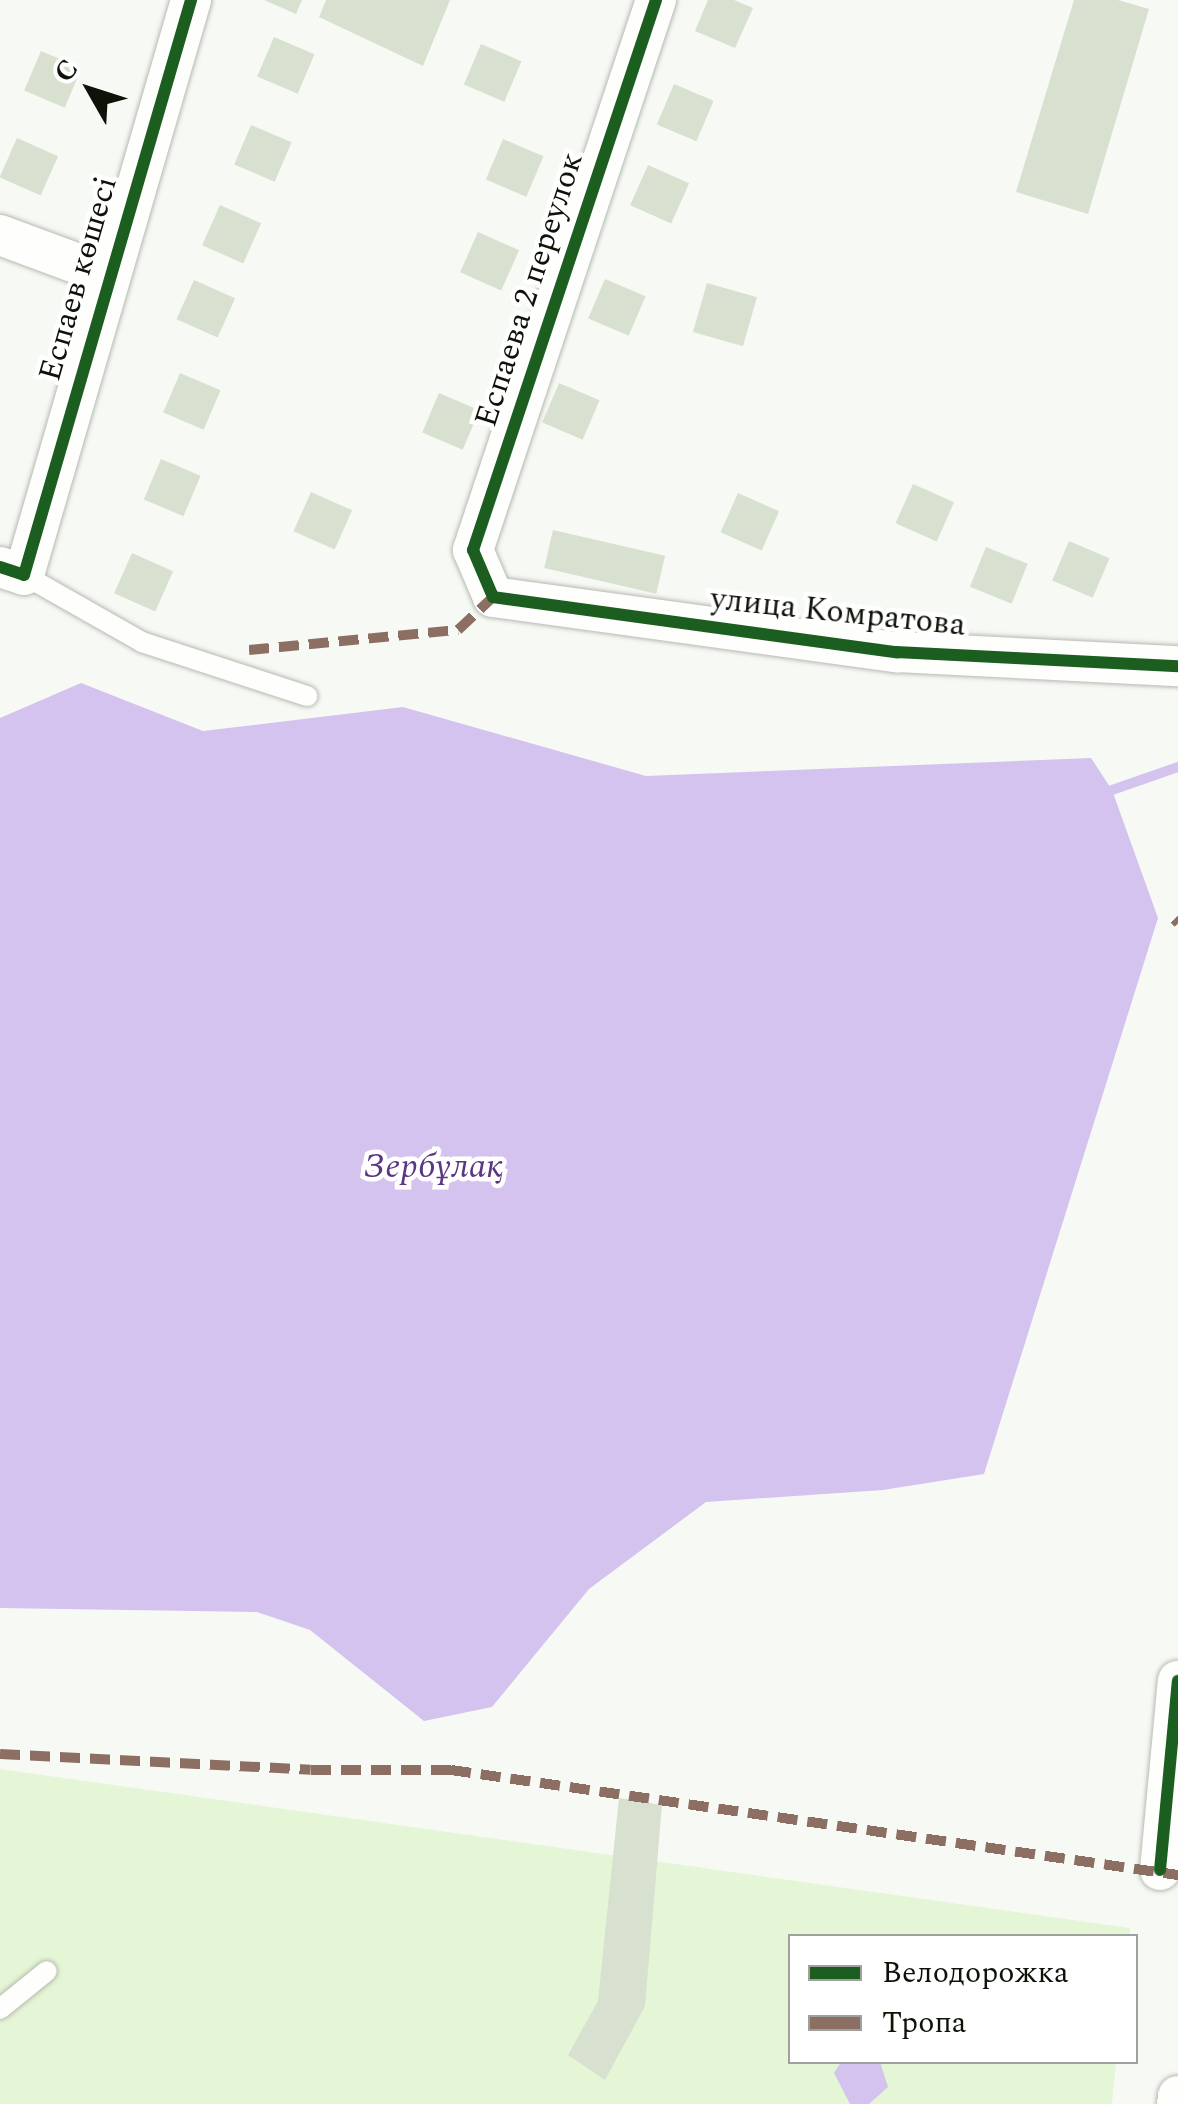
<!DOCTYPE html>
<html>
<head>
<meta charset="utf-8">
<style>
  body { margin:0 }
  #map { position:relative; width:1178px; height:2104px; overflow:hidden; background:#f7faf4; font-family:Spectral,serif }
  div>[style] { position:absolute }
  .green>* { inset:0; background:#e4f6d5 }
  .water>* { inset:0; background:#d4c3ee }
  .stream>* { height:10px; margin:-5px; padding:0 5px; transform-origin:5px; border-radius:5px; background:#d4c3ee }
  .building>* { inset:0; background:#d8e0d0; transform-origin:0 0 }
  .roads { filter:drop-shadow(0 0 2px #b6bab1) drop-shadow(0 0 2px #b6bab1) }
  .service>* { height:20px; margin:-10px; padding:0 10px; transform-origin:10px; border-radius:10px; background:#fefefd }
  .minor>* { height:40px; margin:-20px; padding:0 20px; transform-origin:20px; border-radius:20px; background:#fefefd }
  .quiet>* { height:10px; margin-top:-5px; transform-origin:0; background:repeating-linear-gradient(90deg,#8d6e63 0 20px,transparent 0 30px) }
  .cycleway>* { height:12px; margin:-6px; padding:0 6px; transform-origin:6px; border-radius:6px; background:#1b5e20 }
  span { translate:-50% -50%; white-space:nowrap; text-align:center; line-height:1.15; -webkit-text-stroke:9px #fff; paint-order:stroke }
  .street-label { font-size:32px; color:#0d1307 }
  .water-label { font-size:35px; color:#5a3683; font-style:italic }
  .legend { position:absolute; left:788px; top:1934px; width:350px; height:130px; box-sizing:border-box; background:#fff; border:2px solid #9ea19c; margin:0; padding:12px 18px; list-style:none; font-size:30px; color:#0d1307 }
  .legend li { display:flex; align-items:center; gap:20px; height:50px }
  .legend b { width:50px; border:2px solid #9ea19c }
  .north { position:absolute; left:40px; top:40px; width:100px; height:100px; -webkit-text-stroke:8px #fff; paint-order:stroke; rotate:309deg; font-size:28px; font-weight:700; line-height:40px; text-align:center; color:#0d1307 }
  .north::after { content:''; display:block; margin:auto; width:35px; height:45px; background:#0d1307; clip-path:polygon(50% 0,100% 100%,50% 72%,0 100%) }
</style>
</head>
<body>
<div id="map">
  <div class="green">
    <i style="clip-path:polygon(0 1769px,1130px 1928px,1130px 1936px,790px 1936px,790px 2062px,1116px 2062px,1112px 2104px,0 2104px)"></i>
  </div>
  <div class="water">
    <i style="clip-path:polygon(81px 683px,203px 731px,403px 707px,646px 776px,1091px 758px,1112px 790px,1158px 918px,984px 1474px,883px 1490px,706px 1502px,589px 1589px,492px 1707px,424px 1721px,310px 1630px,257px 1612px,0 1608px,0 718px)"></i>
    <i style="clip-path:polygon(841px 2062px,880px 2062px,888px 2087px,869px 2104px,850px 2104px,834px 2073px)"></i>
  </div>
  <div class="stream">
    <i style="left:1112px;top:790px;width:70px;rotate:-19.2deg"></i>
  </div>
  <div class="building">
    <i style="clip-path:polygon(264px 0,302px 0,296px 14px)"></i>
    <i style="clip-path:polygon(326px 0,450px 0,423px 66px,319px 17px)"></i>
    <i style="clip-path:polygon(708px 0,734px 0,753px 8px,735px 48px,695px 31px)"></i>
    <i style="clip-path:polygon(1074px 0,1118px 0,1149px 9px,1088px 214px,1016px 192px)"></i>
    <i style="left:274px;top:37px;width:44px;height:43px;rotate:23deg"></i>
    <i style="left:481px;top:44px;width:44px;height:44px;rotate:23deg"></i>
    <i style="left:41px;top:51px;width:44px;height:43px;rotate:23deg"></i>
    <i style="left:674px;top:84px;width:43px;height:44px;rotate:23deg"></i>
    <i style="left:251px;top:125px;width:44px;height:43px;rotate:23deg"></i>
    <i style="left:17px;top:138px;width:45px;height:43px;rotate:24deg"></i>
    <i style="left:503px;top:139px;width:44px;height:44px;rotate:23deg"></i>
    <i style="left:648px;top:165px;width:45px;height:44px;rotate:24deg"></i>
    <i style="left:220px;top:205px;width:45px;height:44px;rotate:24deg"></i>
    <i style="left:478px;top:232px;width:45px;height:44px;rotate:24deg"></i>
    <i style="left:605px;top:279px;width:44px;height:43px;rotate:23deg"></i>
    <i style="left:194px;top:280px;width:45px;height:43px;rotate:24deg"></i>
    <i style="left:707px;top:283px;width:52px;height:51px;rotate:16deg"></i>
    <i style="left:180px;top:373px;width:44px;height:43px;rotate:23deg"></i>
    <i style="left:559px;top:383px;width:44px;height:43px;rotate:23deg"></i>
    <i style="left:439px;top:393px;width:44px;height:43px;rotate:23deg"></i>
    <i style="left:161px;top:459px;width:43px;height:44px;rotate:23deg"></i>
    <i style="left:913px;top:484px;width:45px;height:43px;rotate:24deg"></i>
    <i style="left:311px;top:492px;width:45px;height:43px;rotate:24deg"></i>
    <i style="left:738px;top:493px;width:45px;height:43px;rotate:24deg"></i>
    <i style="left:553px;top:530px;width:115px;height:39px;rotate:13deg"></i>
    <i style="left:1069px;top:541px;width:44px;height:43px;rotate:23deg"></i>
    <i style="left:986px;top:547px;width:45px;height:43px;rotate:22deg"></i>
    <i style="left:132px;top:553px;width:45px;height:44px;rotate:24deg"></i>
    <i style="clip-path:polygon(619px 1798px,662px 1805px,645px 2006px,605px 2080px,568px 2055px,598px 2001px)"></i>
  </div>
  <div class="roads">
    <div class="service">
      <i style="left:24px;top:575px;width:136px;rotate:29.6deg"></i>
      <i style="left:142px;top:642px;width:174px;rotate:18.1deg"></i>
      <i style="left:0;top:2009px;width:60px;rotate:-39deg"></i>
    </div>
    <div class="minor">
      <i style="left:656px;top:0;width:580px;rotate:108.4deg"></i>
      <i style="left:473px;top:550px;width:51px;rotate:66.9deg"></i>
      <i style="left:493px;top:597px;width:408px;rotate:7.8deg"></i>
      <i style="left:897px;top:652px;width:281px;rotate:2.9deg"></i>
      <i style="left:0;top:235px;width:115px;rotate:20.3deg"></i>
      <i style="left:0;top:567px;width:25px;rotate:18deg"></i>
      <i style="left:24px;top:575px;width:599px;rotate:-73.8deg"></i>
      <i style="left:1160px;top:1870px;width:190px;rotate:-84.6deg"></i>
      <i style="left:1177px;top:2104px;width:8px;rotate:-83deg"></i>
    </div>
  </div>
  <div class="quiet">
    <i style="left:249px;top:650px;width:210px;rotate:-5.5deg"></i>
    <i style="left:458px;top:630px;width:48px;rotate:-43.3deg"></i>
    <i style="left:1174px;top:919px;width:6px;rotate:45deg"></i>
    <i style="left:0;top:1754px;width:311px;rotate:2.9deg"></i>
    <i style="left:311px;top:1770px;width:140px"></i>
    <i style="left:451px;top:1770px;width:735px;rotate:8.22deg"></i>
  </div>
  <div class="cycleway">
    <i style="left:656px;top:0;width:580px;rotate:108.4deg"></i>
    <i style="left:473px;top:550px;width:51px;rotate:66.9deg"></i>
    <i style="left:493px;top:597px;width:408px;rotate:7.8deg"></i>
    <i style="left:897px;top:652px;width:281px;rotate:2.9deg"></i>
    <i style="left:0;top:567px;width:25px;rotate:18deg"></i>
    <i style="left:24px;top:575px;width:599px;rotate:-73.8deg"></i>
    <i style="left:1160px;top:1870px;width:190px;rotate:-84.6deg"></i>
  </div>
  <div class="street-label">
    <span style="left:79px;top:279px;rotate:-74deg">Еспаев көшесі</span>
    <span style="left:530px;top:290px;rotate:-72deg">Еспаева 2 переулок</span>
    <span style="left:838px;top:613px;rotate:6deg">улица Комратова</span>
  </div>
  <div class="water-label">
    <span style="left:433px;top:1167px">Зербұлақ</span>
  </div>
  <ul class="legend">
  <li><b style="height:12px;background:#1b5e20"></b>Велодорожка</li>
  <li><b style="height:12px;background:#8d6e63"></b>Тропа</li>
  </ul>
  <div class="north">С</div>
</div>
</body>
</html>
